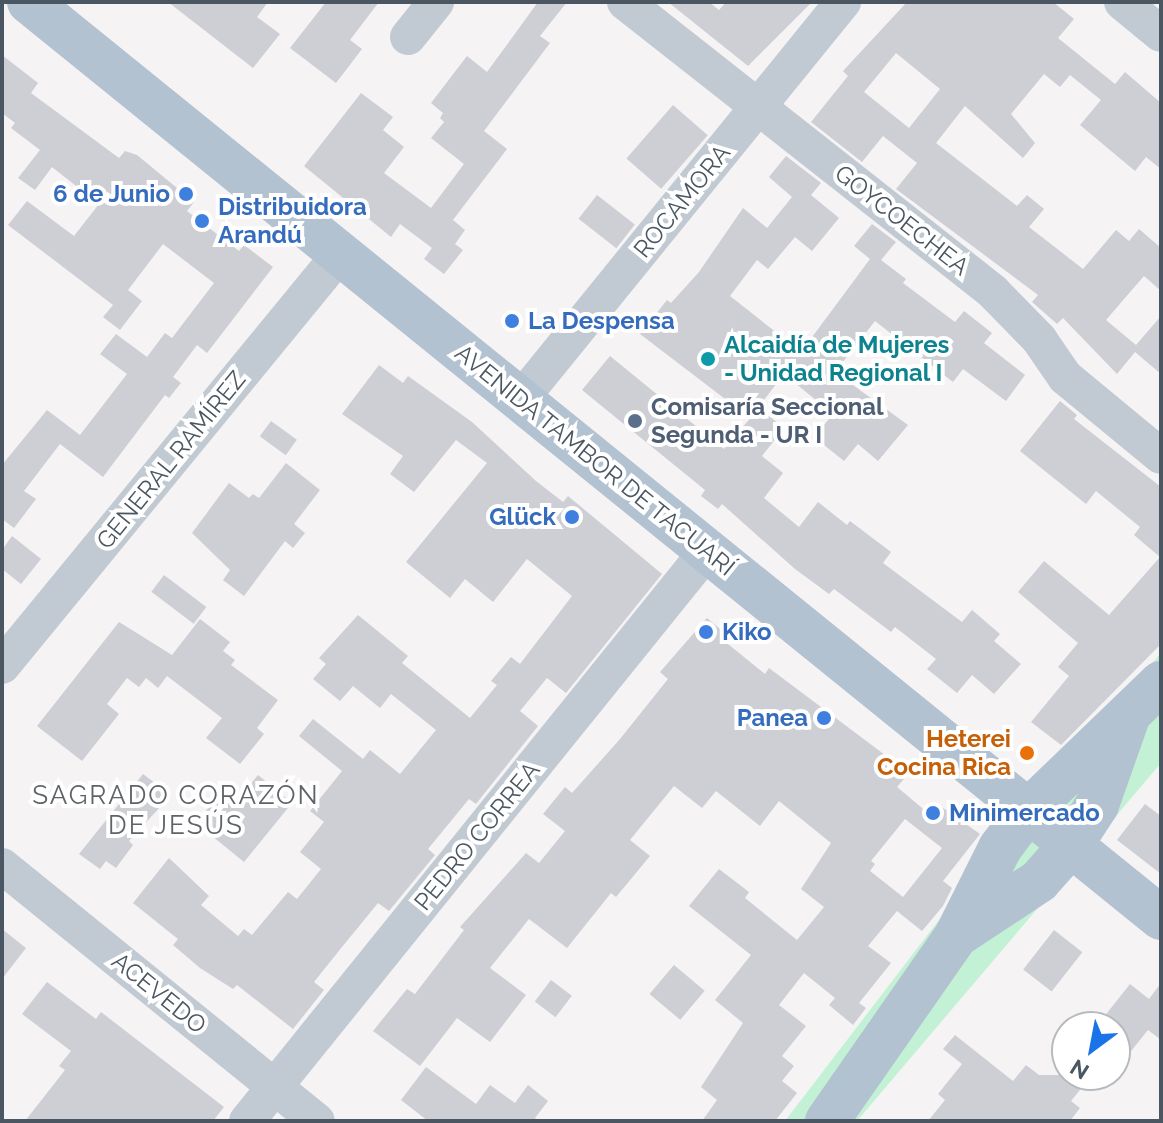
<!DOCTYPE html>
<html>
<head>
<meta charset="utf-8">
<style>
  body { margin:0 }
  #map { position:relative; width:1163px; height:1123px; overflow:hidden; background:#f5f3f3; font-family:Raleway,sans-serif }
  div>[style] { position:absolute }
  .green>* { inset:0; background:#c3f1d5 }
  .building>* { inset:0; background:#cdcfd5; transform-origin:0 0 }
  .minor>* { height:36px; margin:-18px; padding:0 18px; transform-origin:18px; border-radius:18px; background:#c1cad2 }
  .major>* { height:44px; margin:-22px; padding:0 22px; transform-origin:22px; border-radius:22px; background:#b3c2d1 }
  .dots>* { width:22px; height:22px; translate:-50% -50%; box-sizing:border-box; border:4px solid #fff; border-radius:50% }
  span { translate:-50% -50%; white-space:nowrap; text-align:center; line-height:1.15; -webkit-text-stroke:8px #fff; paint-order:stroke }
  .shop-label { font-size:24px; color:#366cbe; font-weight:700 }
  .right { translate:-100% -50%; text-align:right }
  .left { translate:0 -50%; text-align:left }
  .street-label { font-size:24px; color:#4a5661 }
  .culture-label { font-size:24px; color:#0d838f; font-weight:700 }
  .service-label { font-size:24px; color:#4e5e75; font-weight:700 }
  .food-label { font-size:24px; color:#c56008; font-weight:700 }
  .neighbourhood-label { font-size:26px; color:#5f6368; letter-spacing:2px }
  .frame { position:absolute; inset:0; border:4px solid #4a5661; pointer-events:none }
  .north { position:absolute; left:1051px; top:1011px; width:80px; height:80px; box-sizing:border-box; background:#fff; border:2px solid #b7bbc0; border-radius:50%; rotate:212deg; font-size:22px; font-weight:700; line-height:32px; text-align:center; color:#4a5661 }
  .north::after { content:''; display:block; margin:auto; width:28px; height:36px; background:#1a73e8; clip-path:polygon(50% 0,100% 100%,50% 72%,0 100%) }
</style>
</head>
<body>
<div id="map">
  <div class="green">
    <i style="clip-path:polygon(1161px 653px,1161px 763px,857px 1121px,785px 1121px,1024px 809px)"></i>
  </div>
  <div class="building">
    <i style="clip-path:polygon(168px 2px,268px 2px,257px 17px,280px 34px,253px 68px)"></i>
    <i style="clip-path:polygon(326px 2px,379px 2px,350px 40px,362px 49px,336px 83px,290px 48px)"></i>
    <i style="clip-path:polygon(538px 2px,567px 2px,540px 36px,550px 43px,484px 131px,507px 149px,453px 220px,465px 230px,455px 244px,463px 250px,444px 274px,424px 259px,432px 248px,400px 224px,391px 237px,304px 166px,361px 93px,393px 117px,383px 130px,404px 147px,384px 173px,431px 208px,464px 164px,431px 138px,444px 122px,440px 118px,443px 113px,431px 103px,467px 56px,487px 72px)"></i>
    <i style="clip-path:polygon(668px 2px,709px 2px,719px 10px,726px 2px,812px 2px,748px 66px)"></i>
    <i style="clip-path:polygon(evenodd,907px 2px,1053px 2px,1074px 19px,1058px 38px,1115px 84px,1125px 72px,1161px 103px,1161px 169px,1146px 157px,1135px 171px,1080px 125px,1101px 100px,1070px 75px,1060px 87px,1044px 74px,1011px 114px,1035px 143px,1023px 158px,965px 106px,936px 143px,1017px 206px,1027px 195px,1044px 209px,1029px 227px,1083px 269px,1116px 230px,1129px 241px,1139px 229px,1161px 248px,1161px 291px,1144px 276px,1106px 320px,1136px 345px,1161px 316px,1161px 374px,1135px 352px,1117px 374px,1063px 318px,1057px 324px,1032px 302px,1038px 295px,896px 189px,917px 163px,883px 136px,862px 162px,811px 122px,848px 76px,843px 71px,907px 2px,896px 53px,940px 89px,909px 128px,864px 92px,896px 53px)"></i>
    <i style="clip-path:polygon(2px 55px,38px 83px,31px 93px,119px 158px,125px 151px,137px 155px,194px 202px,187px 211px,239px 251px,244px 245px,273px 267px,207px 353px,197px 345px,173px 377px,181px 383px,169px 398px,165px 395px,103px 477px,60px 444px,24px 491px,36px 499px,14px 528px,2px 519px,2px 465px,47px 410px,80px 435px,127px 374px,100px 354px,116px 334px,147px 357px,165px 333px,172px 338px,214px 283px,163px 244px,128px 290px,142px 301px,120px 330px,103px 317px,113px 305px,8px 225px,27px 201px,74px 236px,99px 204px,52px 167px,35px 190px,18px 178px,40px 150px,11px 128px,15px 123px,2px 113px)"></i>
    <i style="left:673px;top:105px;width:46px;height:71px;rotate:41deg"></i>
    <i style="clip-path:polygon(786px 156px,821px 183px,811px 195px,839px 218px,812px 251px,795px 237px,768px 269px,757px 260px,730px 296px,801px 352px,870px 259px,854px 246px,872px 224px,896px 242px,881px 260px,906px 279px,903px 283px,955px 322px,964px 311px,992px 333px,984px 343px,1025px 375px,1006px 401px,963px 369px,953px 382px,875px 321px,835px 372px,908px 425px,878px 461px,858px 444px,844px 461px,814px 437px,833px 414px,784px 374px,750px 418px,640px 334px,667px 300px,671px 303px,699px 272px,743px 208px,767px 228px,792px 197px,769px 177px)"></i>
    <i style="left:597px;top:195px;width:48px;height:30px;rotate:38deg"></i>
    <i style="clip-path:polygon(610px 356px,724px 449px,759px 408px,784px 428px,762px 456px,783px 473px,764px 498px,799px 527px,818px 502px,847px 525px,850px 521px,891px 552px,883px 563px,962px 622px,972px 610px,1000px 634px,994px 641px,1021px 664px,994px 694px,972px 675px,957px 693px,927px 669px,936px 659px,895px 627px,891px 632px,834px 589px,829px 594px,795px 569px,722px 504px,718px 509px,701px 496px,705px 490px,582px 390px)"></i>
    <i style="clip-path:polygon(379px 365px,403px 383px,408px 376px,472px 422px,536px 481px,563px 502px,568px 496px,662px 574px,566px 693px,547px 678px,520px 711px,538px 726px,476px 804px,469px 799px,428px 849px,435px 855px,389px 911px,378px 903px,342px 947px,314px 982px,324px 990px,293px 1029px,237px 985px,233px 989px,200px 968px,173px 945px,178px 939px,133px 903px,169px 858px,209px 896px,201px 905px,238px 936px,244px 929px,252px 935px,288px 892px,297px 899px,321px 869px,300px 852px,324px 822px,310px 811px,342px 771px,299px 736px,313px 719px,363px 759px,370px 750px,400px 774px,436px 730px,391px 694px,380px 708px,353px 686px,340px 701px,313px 679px,326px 664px,319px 658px,358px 615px,408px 656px,402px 663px,470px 718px,497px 685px,491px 681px,511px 657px,520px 664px,572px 596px,527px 559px,493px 602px,465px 579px,450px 598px,406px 562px,487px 463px,456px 440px,414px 492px,390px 474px,403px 456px,342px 414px)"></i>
    <i style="clip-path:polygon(1060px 401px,1077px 415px,1074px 419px,1161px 487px,1161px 644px,1061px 745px,1031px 722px,1069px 676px,1058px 667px,1078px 643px,1018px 592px,1044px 561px,1109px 615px,1160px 557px,1134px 535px,1140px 527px,1096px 491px,1086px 504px,1020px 451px)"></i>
    <i style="left:271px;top:421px;width:32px;height:19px;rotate:36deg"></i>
    <i style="clip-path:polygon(286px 463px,320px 490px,294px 524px,305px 533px,293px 548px,285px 541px,244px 596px,223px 580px,230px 570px,192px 533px,229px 483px,249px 498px,253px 494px,259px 498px)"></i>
    <i style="clip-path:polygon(12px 536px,41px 559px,21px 584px,2px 569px,2px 550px)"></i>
    <i style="left:164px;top:575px;width:53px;height:21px;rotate:37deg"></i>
    <i style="clip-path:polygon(evenodd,707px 618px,732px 639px,728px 644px,765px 674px,769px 668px,909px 773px,897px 787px,928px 813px,936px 803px,980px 834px,943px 881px,952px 888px,943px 906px,922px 931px,897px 911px,868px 946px,891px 963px,859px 1003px,866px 1008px,853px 1025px,829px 1005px,835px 998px,804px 973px,779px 1005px,806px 1026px,782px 1056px,794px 1066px,782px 1081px,797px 1093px,775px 1121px,702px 1121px,717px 1100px,701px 1087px,743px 1023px,715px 1000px,751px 955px,689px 906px,719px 869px,749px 892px,745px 898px,797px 940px,824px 907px,801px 889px,831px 843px,779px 801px,760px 826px,716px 791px,702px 808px,674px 786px,630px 840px,650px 856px,616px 897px,611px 893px,567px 948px,529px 919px,490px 968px,526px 995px,490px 1042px,457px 1018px,420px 1066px,373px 1031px,407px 989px,415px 994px,464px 930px,460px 927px,526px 853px,539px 863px,565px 831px,543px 814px,565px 787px,572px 793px,620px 739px,668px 679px,660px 672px,707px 618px,905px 819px,942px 848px,903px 897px,870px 871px,875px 864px,871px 861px,905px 819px)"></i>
    <i style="clip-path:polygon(200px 619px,230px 642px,223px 651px,235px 660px,231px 665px,278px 700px,257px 728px,264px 734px,240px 764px,206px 738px,222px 718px,167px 676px,158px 688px,146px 678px,139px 687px,127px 678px,107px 704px,119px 714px,82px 761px,37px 726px,119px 622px,172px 655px)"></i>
    <i style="clip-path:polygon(143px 774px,171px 795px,129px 841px,133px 845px,116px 868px,106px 861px,100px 869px,79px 854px)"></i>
    <i style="clip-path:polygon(258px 775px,292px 803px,244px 862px,196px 823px,219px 795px,233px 806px)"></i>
    <i style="clip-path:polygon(1145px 804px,1161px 816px,1161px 874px,1117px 840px)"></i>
    <i style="clip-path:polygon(2px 929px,26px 948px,2px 979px)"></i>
    <i style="left:1054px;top:930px;width:36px;height:50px;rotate:38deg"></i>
    <i style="left:674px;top:965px;width:40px;height:38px;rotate:40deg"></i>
    <i style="left:551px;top:980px;width:26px;height:27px;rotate:37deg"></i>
    <i style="clip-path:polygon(47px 982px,96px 1019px,101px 1012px,224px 1107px,213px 1121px,25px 1121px,65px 1070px,59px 1066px,71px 1051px,22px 1014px)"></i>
    <i style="clip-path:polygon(1161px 983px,1161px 1040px,1148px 1030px,1115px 1071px,1115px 1027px,1096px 1027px,1130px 984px,1149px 999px)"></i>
    <i style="clip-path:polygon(955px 1035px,1013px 1081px,1026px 1065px,1039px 1075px,1092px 1075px,1071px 1101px,1080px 1108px,1070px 1121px,928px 1121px,945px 1100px,938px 1094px,962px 1064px,943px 1049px)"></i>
    <i style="clip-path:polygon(426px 1067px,476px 1104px,490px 1085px,515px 1103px,528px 1085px,548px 1101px,535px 1118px,539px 1121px,428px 1121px,401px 1100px)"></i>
  </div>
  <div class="minor">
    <i style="left:625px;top:2px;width:469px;rotate:38.2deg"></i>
    <i style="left:993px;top:292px;width:66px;rotate:45.6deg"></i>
    <i style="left:1039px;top:339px;width:46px;rotate:55.6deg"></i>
    <i style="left:1065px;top:377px;width:124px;rotate:39.5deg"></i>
    <i style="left:1122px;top:2px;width:50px;rotate:39.4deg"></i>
    <i style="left:408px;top:37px;width:45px;rotate:-51.3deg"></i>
    <i style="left:520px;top:400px;width:513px;rotate:-50.94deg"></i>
    <i style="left:2px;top:666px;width:533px;rotate:-50.63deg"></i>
    <i style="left:2px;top:866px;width:405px;rotate:39deg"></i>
    <i style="left:247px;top:1121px;width:732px;rotate:-51.1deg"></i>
  </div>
  <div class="major">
    <i style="left:29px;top:2px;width:1456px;rotate:38.98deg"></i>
    <i style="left:959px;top:934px;width:96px;rotate:-33.5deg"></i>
    <i style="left:1039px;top:881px;width:48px;rotate:-48.4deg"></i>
    <i style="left:1071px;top:845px;width:48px;rotate:-57deg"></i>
    <i style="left:1097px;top:805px;width:90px;rotate:-70.6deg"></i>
    <i style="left:827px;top:1121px;width:226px;rotate:-55.1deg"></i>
    <i style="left:956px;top:936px;width:98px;rotate:-63.4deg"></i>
    <i style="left:1000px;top:848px;width:46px;rotate:-52.9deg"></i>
    <i style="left:1028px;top:811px;width:185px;rotate:-43.9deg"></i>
  </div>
  <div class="dots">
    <i style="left:186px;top:194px;background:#3f7fe0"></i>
    <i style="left:202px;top:221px;background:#3f7fe0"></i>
    <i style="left:512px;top:321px;background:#3f7fe0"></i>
    <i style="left:708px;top:359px;background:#0f9aa8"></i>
    <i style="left:635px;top:421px;background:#5c6f8a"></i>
    <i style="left:572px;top:517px;background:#3f7fe0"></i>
    <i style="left:706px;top:632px;background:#3f7fe0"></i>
    <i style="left:824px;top:718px;background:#3f7fe0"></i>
    <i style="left:1027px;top:753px;background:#e8710a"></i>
    <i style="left:933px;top:813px;background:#3f7fe0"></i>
  </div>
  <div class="shop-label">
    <span class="right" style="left:170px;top:194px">6 de Junio</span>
    <span class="left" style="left:218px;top:221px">Distribuidora<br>Arandú</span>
    <span class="left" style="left:528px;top:321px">La Despensa</span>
    <span class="right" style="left:556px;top:517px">Glück</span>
    <span class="left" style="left:722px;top:632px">Kiko</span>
    <span class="right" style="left:808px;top:718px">Panea</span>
    <span class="left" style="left:949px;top:813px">Minimercado</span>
  </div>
  <div class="street-label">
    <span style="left:682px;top:201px;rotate:-51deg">ROCAMORA</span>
    <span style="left:902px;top:220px;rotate:38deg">GOYCOECHEA</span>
    <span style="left:171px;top:460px;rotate:-51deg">GENERAL RAMÍREZ</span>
    <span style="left:595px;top:460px;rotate:39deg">AVENIDA TAMBOR DE TACUARÍ</span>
    <span style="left:477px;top:836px;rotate:-51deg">PEDRO CORREA</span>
    <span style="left:159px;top:993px;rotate:39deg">ACEVEDO</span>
  </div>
  <div class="culture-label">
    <span class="left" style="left:724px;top:359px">Alcaidía de Mujeres<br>- Unidad Regional I</span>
  </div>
  <div class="service-label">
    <span class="left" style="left:651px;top:421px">Comisaría Seccional<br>Segunda - UR I</span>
  </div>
  <div class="food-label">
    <span class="right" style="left:1011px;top:753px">Heterei<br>Cocina Rica</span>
  </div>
  <div class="neighbourhood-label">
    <span style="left:176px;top:811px">SAGRADO CORAZÓN<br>DE JESÚS</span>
  </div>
  <div class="frame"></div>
  <div class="north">N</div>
</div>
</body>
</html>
